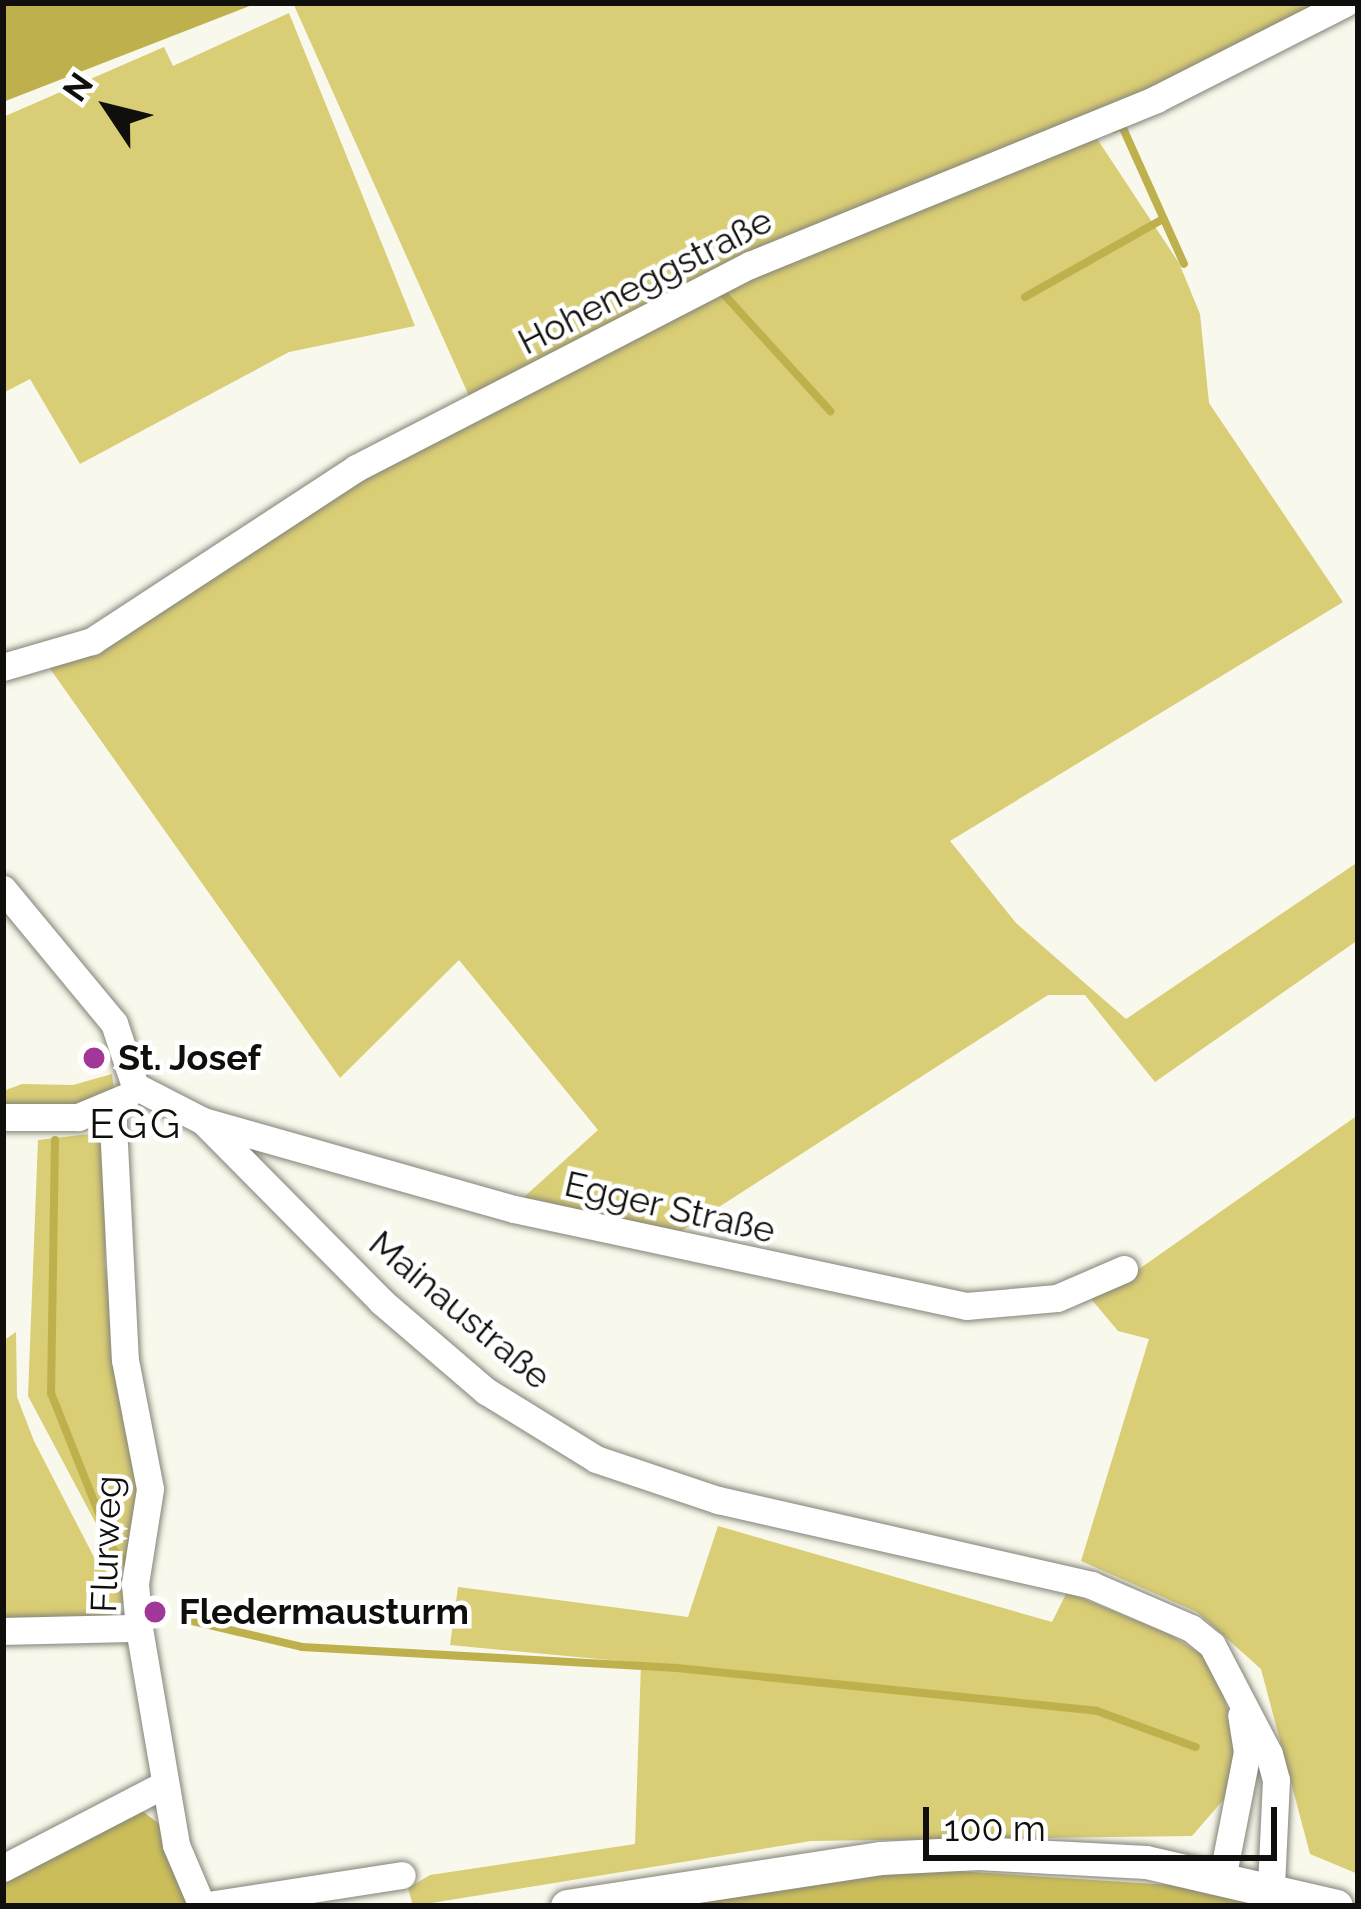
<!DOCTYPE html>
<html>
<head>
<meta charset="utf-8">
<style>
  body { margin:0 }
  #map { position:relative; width:1361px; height:1909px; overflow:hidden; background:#f9f8ec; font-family:Raleway,sans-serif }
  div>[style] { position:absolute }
  .green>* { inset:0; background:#d9cd75 }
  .forest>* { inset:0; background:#cbbe5a }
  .water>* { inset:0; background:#beb14d }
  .stream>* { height:8px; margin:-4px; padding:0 4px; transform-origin:4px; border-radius:4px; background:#beb14d }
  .roads { filter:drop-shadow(0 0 3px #848378) drop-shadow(0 0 3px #848378) }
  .minor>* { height:27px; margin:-13.5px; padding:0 13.5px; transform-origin:13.5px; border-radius:13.5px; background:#fff }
  .major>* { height:33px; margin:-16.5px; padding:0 16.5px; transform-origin:16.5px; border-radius:16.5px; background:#fff }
  .dots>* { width:33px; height:33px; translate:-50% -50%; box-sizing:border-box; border:6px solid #fff; border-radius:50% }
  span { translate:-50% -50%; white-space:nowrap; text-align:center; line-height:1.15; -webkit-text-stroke:9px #fff; paint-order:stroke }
  .street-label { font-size:36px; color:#100f0c }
  .poi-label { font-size:36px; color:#100f0c; font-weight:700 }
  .left { translate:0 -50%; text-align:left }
  .quarter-label { font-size:42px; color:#100f0c; letter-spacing:3px }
  .frame { position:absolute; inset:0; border:6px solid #100f0c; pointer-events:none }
  .north { position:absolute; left:48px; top:48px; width:120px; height:120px; -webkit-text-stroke:9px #fff; paint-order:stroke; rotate:305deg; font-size:33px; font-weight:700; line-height:48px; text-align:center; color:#100f0c }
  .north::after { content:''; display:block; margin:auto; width:42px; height:54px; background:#100f0c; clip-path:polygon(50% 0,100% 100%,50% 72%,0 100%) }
  .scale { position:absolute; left:923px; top:1807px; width:354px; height:54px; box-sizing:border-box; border:6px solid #100f0c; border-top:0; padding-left:15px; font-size:36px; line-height:42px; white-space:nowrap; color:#100f0c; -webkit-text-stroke:9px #fff; paint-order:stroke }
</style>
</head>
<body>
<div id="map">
  <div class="green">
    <i style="clip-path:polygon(293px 3px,1345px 3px,1088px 125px,1179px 263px,1200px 314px,1209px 403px,1343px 602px,950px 841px,1016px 923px,1126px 1019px,1358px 862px,1358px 940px,1155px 1082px,1085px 995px,1048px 995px,680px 1232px,524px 1197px,598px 1130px,459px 960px,340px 1078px,41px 656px,474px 407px)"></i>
    <i style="clip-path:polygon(289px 13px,415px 326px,289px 352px,80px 464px,30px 379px,3px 393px,3px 117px,164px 47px,173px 66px)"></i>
    <i style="clip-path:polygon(112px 1074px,114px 1091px,102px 1103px,3px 1107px,3px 1091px,22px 1084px,73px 1085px)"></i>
    <i style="clip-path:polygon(1358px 1115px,1358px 1874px,1310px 1854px,1261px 1669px,1197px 1612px,1081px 1561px,1149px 1339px,1118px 1331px,1087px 1294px,1132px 1274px)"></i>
    <i style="clip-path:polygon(107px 1132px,105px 1265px,142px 1489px,133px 1559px,117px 1563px,28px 1396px,38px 1140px)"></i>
    <i style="clip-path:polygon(16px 1332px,17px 1397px,34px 1441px,96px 1561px,130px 1595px,109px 1619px,3px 1623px,3px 1341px)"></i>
    <i style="clip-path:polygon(718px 1526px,1052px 1622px,1067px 1592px,1171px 1635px,1212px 1661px,1238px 1741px,1224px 1799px,1192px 1836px,811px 1841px,413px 1906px,408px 1888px,430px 1875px,635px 1844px,641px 1663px,450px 1645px,458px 1587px,688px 1617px)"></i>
  </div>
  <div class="forest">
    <i style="clip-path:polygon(141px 1810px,163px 1827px,190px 1906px,3px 1906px,3px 1883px)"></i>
    <i style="clip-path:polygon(926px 1869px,1171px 1885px,1260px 1906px,641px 1906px)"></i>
  </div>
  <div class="water">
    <i style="clip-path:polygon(3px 3px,257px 3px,3px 102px)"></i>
  </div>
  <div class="stream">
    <i style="left:1114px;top:129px;width:9px;rotate:-21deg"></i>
    <i style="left:1122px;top:126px;width:151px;rotate:65.8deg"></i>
    <i style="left:720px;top:290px;width:164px;rotate:47.7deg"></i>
    <i style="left:1025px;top:297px;width:159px;rotate:-29.5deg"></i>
    <i style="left:55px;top:1140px;width:253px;rotate:90.9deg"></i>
    <i style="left:51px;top:1393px;width:168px;rotate:68.3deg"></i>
    <i style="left:113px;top:1549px;width:22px;rotate:47deg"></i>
    <i style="left:188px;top:1620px;width:117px;rotate:13.3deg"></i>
    <i style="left:302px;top:1647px;width:376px;rotate:3.2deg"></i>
    <i style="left:677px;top:1668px;width:422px;rotate:5.8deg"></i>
    <i style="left:1097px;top:1711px;width:105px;rotate:20deg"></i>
  </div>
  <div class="roads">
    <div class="minor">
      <i style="left:3px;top:667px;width:93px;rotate:-16.3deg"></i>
      <i style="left:92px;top:641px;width:316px;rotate:-33.2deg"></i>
      <i style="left:356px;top:468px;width:443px;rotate:-27.3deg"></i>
      <i style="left:750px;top:265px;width:439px;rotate:-22.2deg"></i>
      <i style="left:1156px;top:99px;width:212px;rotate:-26.9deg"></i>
      <i style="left:3px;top:889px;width:174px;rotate:50.4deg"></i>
      <i style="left:114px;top:1023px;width:66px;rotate:71.6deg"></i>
      <i style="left:135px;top:1086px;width:76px;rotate:27.2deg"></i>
      <i style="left:203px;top:1121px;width:255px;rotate:45.3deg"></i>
      <i style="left:382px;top:1302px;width:137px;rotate:40.6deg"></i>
      <i style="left:486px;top:1391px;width:129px;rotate:31.7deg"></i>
      <i style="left:596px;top:1459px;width:129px;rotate:18.6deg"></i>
      <i style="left:718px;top:1500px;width:383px;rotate:12.8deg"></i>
      <i style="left:1091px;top:1585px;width:109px;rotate:23.3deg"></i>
      <i style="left:1191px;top:1628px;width:27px;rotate:39deg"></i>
      <i style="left:1212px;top:1645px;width:123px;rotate:62.4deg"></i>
      <i style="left:1269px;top:1754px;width:27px;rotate:75deg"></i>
      <i style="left:1276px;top:1780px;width:106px;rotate:92.7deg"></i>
      <i style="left:112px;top:1105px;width:255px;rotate:87.1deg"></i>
      <i style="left:125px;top:1360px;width:131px;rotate:79deg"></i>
      <i style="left:150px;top:1489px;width:96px;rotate:99deg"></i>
      <i style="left:135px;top:1584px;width:44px;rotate:84.8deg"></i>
      <i style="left:139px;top:1628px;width:220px;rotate:80.3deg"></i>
      <i style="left:176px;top:1845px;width:66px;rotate:66.9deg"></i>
      <i style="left:3px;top:1117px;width:75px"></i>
      <i style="left:78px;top:1117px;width:52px;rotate:-22.6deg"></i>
      <i style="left:203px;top:1121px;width:323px;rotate:15.8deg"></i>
      <i style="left:514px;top:1209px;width:462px;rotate:12.1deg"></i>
      <i style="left:966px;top:1306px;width:91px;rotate:-5deg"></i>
      <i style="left:1057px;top:1298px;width:73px;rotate:-23.4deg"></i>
      <i style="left:3px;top:1631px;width:136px;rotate:-1.3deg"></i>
      <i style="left:3px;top:1868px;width:182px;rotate:-27.4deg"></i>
      <i style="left:1223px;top:1874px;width:124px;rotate:-78.9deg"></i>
      <i style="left:1247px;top:1752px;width:37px;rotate:-99deg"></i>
      <i style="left:202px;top:1906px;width:202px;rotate:-8.8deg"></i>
    </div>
    <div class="major">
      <i style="left:567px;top:1906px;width:318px;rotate:-8.7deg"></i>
      <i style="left:881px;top:1858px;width:97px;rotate:-3deg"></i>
      <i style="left:978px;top:1853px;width:168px;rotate:3.1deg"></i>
      <i style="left:1146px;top:1862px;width:195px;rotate:13deg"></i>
    </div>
  </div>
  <div class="dots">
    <i style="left:94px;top:1058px;background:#a13799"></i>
    <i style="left:155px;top:1612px;background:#a13799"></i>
  </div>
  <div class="street-label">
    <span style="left:645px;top:281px;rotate:-27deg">Hoheneggstraße</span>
    <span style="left:670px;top:1207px;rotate:13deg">Egger Straße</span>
    <span style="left:460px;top:1310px;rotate:40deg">Mainaustraße</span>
    <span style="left:106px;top:1544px;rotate:-88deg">Flurweg</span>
  </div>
  <div class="poi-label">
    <span class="left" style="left:118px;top:1058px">St. Josef</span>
    <span class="left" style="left:179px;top:1612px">Fledermausturm</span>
  </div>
  <div class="quarter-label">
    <span style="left:136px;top:1124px">EGG</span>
  </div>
  <div class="frame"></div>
  <div class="north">N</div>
  <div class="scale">100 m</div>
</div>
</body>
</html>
